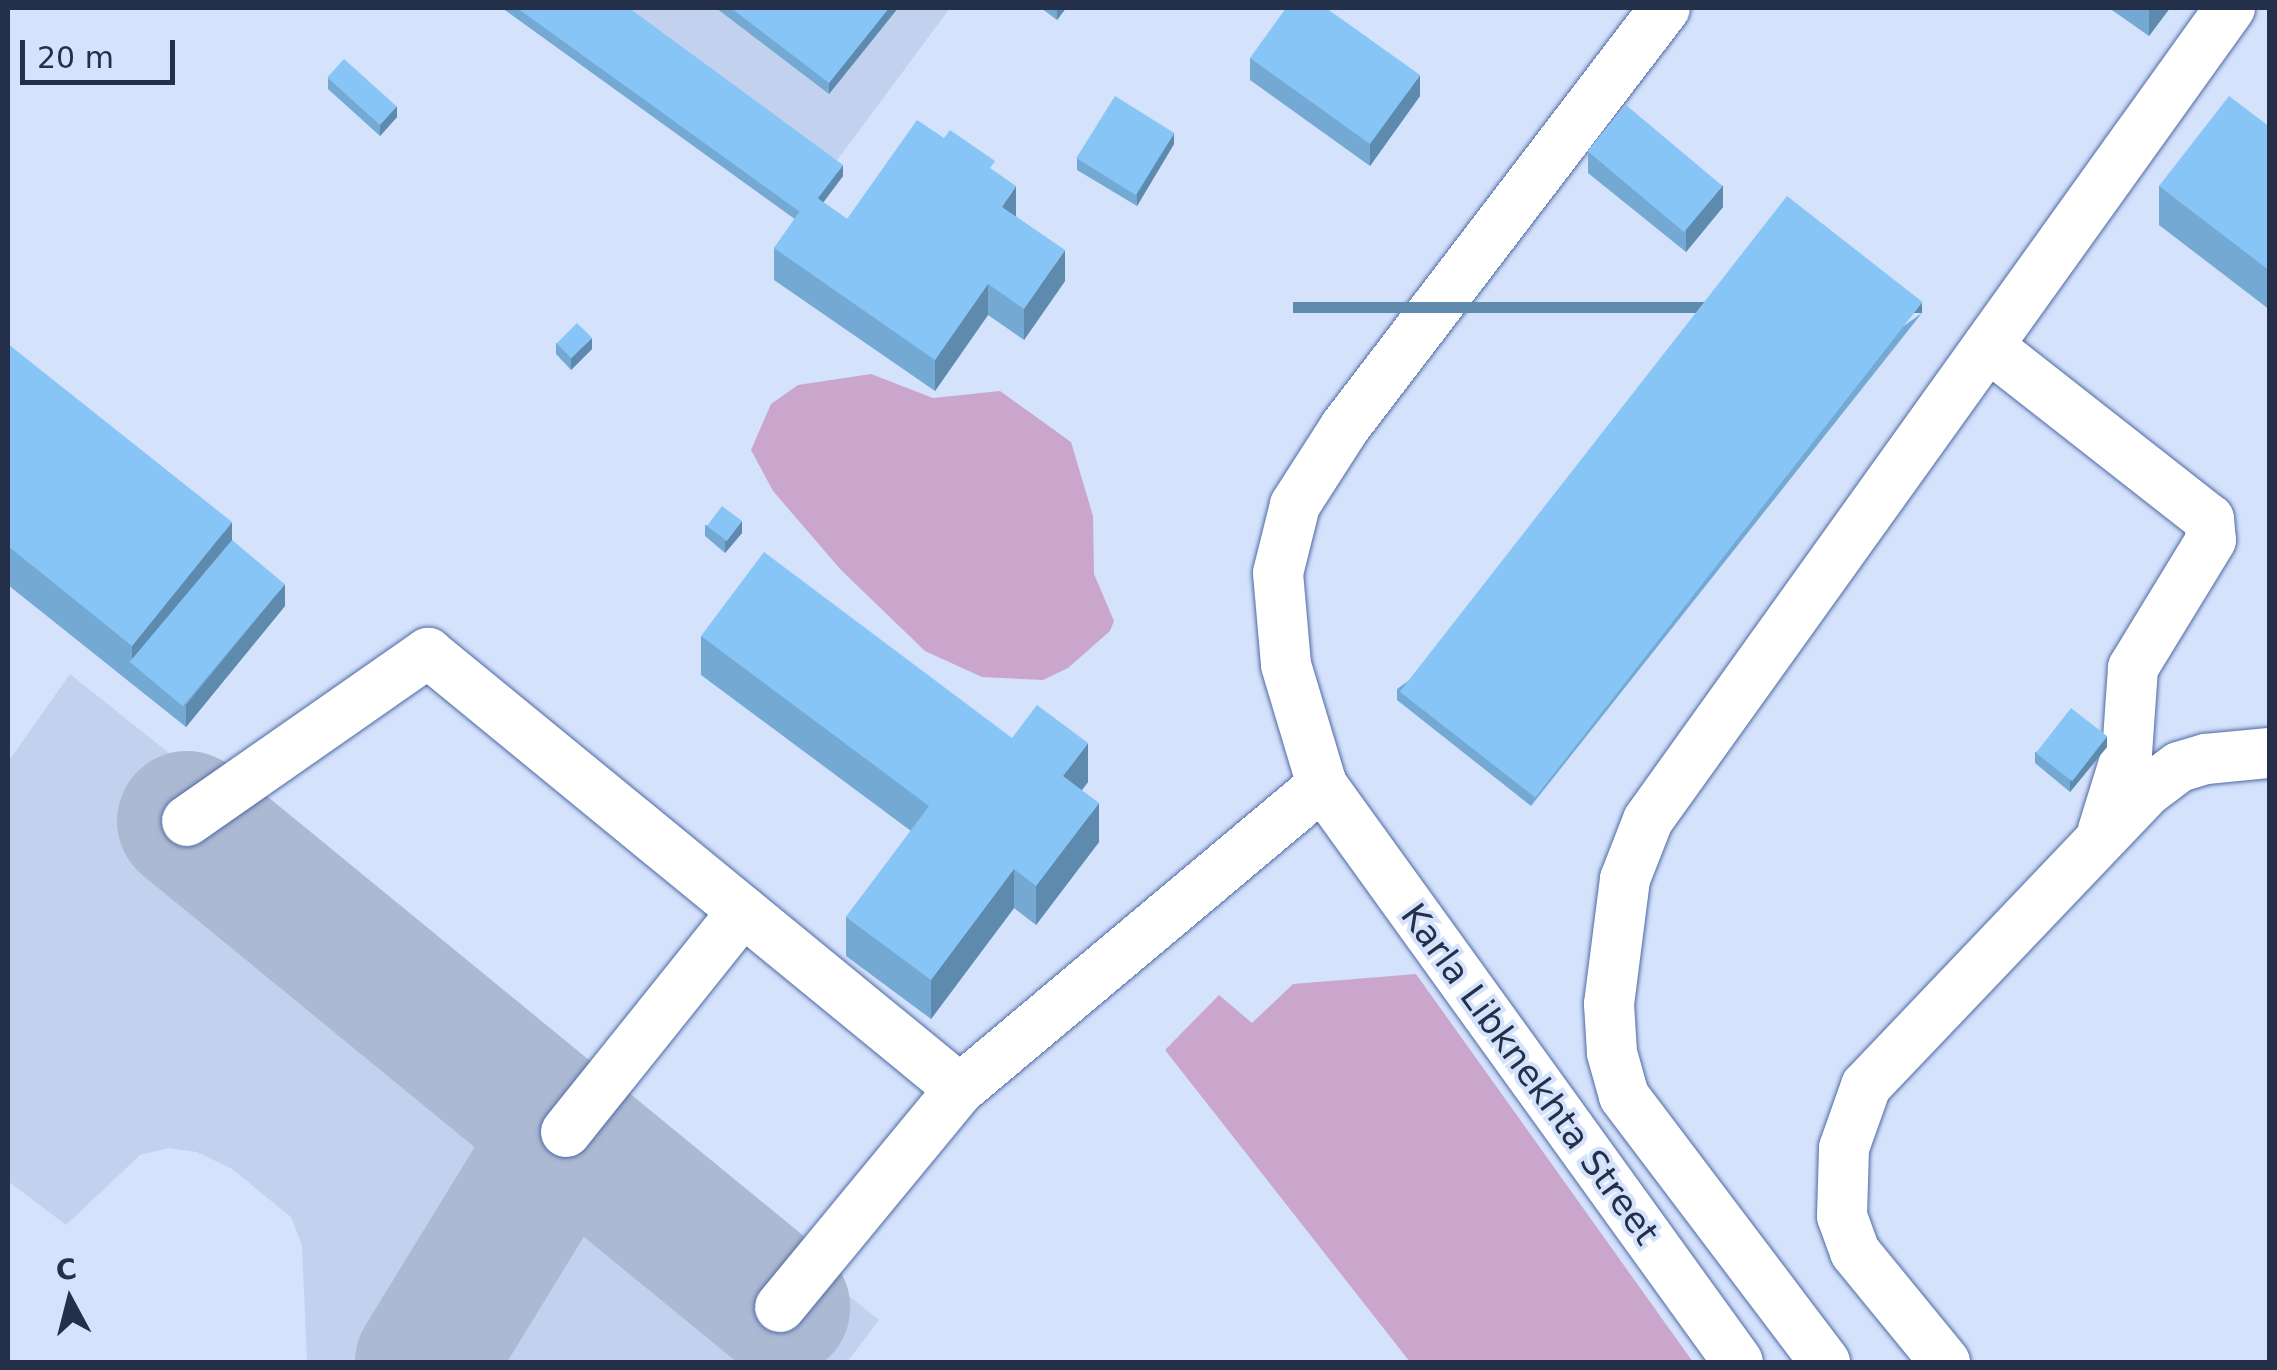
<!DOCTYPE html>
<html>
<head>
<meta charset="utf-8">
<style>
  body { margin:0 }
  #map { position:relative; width:2277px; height:1370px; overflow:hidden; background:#d4e2fc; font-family:"DejaVu Sans",sans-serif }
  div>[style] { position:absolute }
  .built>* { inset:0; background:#c2d1ed }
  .green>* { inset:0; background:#caa6cd }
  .taxiway>* { height:140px; margin:-70px; padding:0 70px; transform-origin:70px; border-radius:70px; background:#acb9d3 }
  .roads { filter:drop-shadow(0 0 2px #4f6aa3) drop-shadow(0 0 2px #4f6aa3) }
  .minor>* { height:50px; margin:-25px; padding:0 25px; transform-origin:25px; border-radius:25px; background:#fff }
  .wall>* { inset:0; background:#74a9d4 }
  .shaded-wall>* { inset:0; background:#5e8aad; transform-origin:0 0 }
  .building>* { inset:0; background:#87c5f7; transform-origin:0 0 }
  span { translate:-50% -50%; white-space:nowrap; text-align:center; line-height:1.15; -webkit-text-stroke:8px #d4e2fc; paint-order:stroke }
  .street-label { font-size:35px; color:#243049 }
  .frame { position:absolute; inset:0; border:10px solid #243049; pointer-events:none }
  .north { position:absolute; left:20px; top:1250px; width:100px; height:100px; -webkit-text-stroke:8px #d4e2fc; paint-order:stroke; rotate:353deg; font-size:28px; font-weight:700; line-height:40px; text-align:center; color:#243049 }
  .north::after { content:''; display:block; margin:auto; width:35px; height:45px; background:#243049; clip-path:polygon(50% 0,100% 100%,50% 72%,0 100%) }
  .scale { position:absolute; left:20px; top:40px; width:155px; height:45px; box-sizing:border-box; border:5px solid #243049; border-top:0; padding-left:12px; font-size:30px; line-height:35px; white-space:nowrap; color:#243049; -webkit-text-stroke:8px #d4e2fc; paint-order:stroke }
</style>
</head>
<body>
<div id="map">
  <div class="built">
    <i style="clip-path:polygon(502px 8px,950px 8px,832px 167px,843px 176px,805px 227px)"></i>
    <i style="clip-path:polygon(70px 674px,879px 1320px,847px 1362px,307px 1362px,302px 1245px,291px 1217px,232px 1169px,197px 1152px,168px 1148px,140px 1155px,66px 1225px,8px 1181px,8px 762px)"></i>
  </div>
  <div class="green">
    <i style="clip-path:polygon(871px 374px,933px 398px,1000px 391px,1071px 442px,1093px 516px,1094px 574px,1114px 621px,1110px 631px,1068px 668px,1043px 680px,982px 677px,925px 651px,841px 570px,773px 491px,751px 450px,771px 404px,798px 385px)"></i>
    <i style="clip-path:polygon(1416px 974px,1693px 1362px,1410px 1362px,1165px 1050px,1219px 995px,1252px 1023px,1293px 984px)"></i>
  </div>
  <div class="taxiway">
    <i style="left:187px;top:821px;width:767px;rotate:39.34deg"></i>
    <i style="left:425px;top:1362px;width:270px;rotate:-58.5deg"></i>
  </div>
  <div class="roads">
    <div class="minor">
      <i style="left:1665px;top:8px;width:527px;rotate:127.37deg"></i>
      <i style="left:1345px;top:427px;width:93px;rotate:122.7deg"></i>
      <i style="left:1295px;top:505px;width:70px;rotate:104deg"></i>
      <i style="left:1278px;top:573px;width:92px;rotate:85deg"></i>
      <i style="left:1286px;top:665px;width:125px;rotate:73.3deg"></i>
      <i style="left:1322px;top:785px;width:711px;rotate:54.21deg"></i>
      <i style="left:1988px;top:346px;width:281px;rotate:38.1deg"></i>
      <i style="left:2209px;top:519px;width:21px;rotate:85deg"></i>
      <i style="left:2211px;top:540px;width:150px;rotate:121.4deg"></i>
      <i style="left:2133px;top:668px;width:85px;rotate:94deg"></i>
      <i style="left:2127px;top:753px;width:81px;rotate:107.3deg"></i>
      <i style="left:187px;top:821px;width:294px;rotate:-34.9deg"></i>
      <i style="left:428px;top:653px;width:688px;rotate:39.34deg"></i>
      <i style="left:566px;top:1132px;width:283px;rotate:-51.3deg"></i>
      <i style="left:780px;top:1307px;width:283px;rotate:-50.5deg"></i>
      <i style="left:960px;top:1089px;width:473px;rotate:-40deg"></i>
      <i style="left:1825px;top:1362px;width:333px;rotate:-127.1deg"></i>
      <i style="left:1624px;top:1096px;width:45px;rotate:-105.6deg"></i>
      <i style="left:1612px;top:1053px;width:49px;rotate:-93.5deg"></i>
      <i style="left:1609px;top:1004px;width:126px;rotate:-82.7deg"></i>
      <i style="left:1625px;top:879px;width:63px;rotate:-68.7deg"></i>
      <i style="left:1648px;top:820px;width:999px;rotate:-54.37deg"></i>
      <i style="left:1945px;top:1362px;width:142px;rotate:-129.3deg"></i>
      <i style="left:1855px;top:1252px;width:38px;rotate:-110deg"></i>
      <i style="left:1842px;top:1216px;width:68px;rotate:-88.3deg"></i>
      <i style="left:1844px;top:1148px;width:66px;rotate:-70.5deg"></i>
      <i style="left:1866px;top:1086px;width:407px;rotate:-46.4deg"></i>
      <i style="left:2147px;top:791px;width:40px;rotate:-37deg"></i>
      <i style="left:2179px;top:767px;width:28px;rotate:-17deg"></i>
      <i style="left:2206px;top:759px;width:64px;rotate:-5.4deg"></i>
    </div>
  </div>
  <div class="wall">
    <i style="clip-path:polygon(502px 8px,629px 8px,843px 176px,823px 202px,847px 219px,995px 172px,1016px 216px,1065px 281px,1024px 340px,988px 315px,935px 391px,774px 280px,774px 248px,795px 219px)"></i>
    <i style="clip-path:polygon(716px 8px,898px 8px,829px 94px)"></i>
    <i style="clip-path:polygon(1041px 8px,1066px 8px,1057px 20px)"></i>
    <i style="clip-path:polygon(2109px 8px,2170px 8px,2149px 36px)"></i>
    <i style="clip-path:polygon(1250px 58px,1420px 96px,1370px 166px,1250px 80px)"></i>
    <i style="clip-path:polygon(328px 78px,397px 117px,380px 136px,328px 89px)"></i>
    <i style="clip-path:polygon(2270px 127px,2270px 310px,2159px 225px,2159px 186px)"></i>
    <i style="clip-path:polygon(1174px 144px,1137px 206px,1077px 170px,1077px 158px)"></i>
    <i style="clip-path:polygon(1588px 151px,1723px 207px,1686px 252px,1588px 173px)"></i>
    <i style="clip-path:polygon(1922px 313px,1531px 806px,1397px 700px,1397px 689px)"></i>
    <i style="clip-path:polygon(556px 343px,592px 349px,571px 370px,556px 354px)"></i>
    <i style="clip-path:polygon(8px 344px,232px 540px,285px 606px,186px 727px,8px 585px)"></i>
    <i style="clip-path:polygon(705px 525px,742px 533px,725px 553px,705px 536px)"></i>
    <i style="clip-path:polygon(701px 636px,1012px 738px,1088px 782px,1082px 790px,1099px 842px,1036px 925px,1014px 908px,931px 1019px,846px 956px,846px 917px,911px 831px,701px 675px)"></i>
    <i style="clip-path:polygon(2107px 747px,2070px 792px,2035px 763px,2035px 752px)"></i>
  </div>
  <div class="shaded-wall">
    <i style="clip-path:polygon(889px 8px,898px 8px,829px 94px,829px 83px)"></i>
    <i style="clip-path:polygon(1057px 8px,1066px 8px,1057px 20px)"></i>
    <i style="clip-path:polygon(2149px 8px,2170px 8px,2149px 36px)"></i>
    <i style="clip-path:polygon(1420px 75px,1420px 96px,1370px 166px,1370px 144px)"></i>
    <i style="clip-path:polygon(397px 106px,397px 117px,380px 136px,380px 124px)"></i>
    <i style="clip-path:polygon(1174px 133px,1174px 144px,1137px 206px,1137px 194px)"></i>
    <i style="clip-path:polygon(843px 165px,843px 176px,805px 227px,805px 215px)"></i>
    <i style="clip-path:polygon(1723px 185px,1723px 207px,1686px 252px,1686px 230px)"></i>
    <i style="clip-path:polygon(1016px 186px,1016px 217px,1002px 207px)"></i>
    <i style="clip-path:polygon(1065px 250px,1065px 281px,1024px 340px,1024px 309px)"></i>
    <i style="clip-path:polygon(988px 284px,988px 315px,935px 391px,935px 360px)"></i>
    <i style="left:1922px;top:302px;width:11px;height:629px;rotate:90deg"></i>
    <i style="clip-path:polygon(592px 338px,592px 349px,571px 370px,571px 358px)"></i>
    <i style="clip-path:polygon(742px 521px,742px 533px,725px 553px,725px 542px)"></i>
    <i style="clip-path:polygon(232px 522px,232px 561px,132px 663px,132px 646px)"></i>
    <i style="clip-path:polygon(285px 584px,285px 606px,186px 727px,186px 705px)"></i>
    <i style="clip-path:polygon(2107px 736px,2107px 747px,2070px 792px,2070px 781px)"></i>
    <i style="clip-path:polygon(1088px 743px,1088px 782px,1063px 815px,1063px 776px)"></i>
    <i style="clip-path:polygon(1099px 803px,1099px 842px,1036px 925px,1036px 886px)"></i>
    <i style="clip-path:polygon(1014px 869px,1014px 908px,931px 1019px,931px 980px)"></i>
  </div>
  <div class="building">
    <i style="clip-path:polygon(517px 8px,629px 8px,843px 165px,818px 198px,812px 194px,800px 212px)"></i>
    <i style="clip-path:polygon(731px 8px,889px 8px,829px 83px)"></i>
    <i style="clip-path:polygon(1286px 8px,1326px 8px,1420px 75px,1370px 144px,1250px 58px)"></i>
    <i style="left:344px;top:59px;width:71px;height:25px;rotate:42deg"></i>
    <i style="left:1115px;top:96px;width:70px;height:73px;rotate:32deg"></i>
    <i style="clip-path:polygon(2229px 96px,2270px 127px,2270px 271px,2159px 186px)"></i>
    <i style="left:1626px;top:105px;width:126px;height:60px;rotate:40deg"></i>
    <i style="clip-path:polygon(917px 120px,944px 138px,950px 130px,995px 161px,990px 168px,1016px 186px,1002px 207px,1065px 250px,1024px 309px,988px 284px,935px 360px,774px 248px,812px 194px,847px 219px)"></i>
    <i style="left:1787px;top:196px;width:172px;height:629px;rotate:38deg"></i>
    <i style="left:577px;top:323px;width:21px;height:29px;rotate:45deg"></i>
    <i style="clip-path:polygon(8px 344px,232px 522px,132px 646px,8px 546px)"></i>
    <i style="left:722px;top:506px;width:25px;height:25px;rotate:37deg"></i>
    <i style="left:232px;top:540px;width:69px;height:159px;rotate:40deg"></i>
    <i style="clip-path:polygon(764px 552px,1012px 738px,1037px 705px,1088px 743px,1063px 776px,1099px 803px,1036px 886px,1014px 869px,931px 980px,846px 917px,929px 806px,701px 636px)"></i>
    <i style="left:2071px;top:708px;width:46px;height:57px;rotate:38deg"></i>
  </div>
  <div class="street-label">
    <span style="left:1530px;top:1074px;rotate:54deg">Karla Libknekhta Street</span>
  </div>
  <div class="frame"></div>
  <div class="north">С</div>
  <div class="scale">20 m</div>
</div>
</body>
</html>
